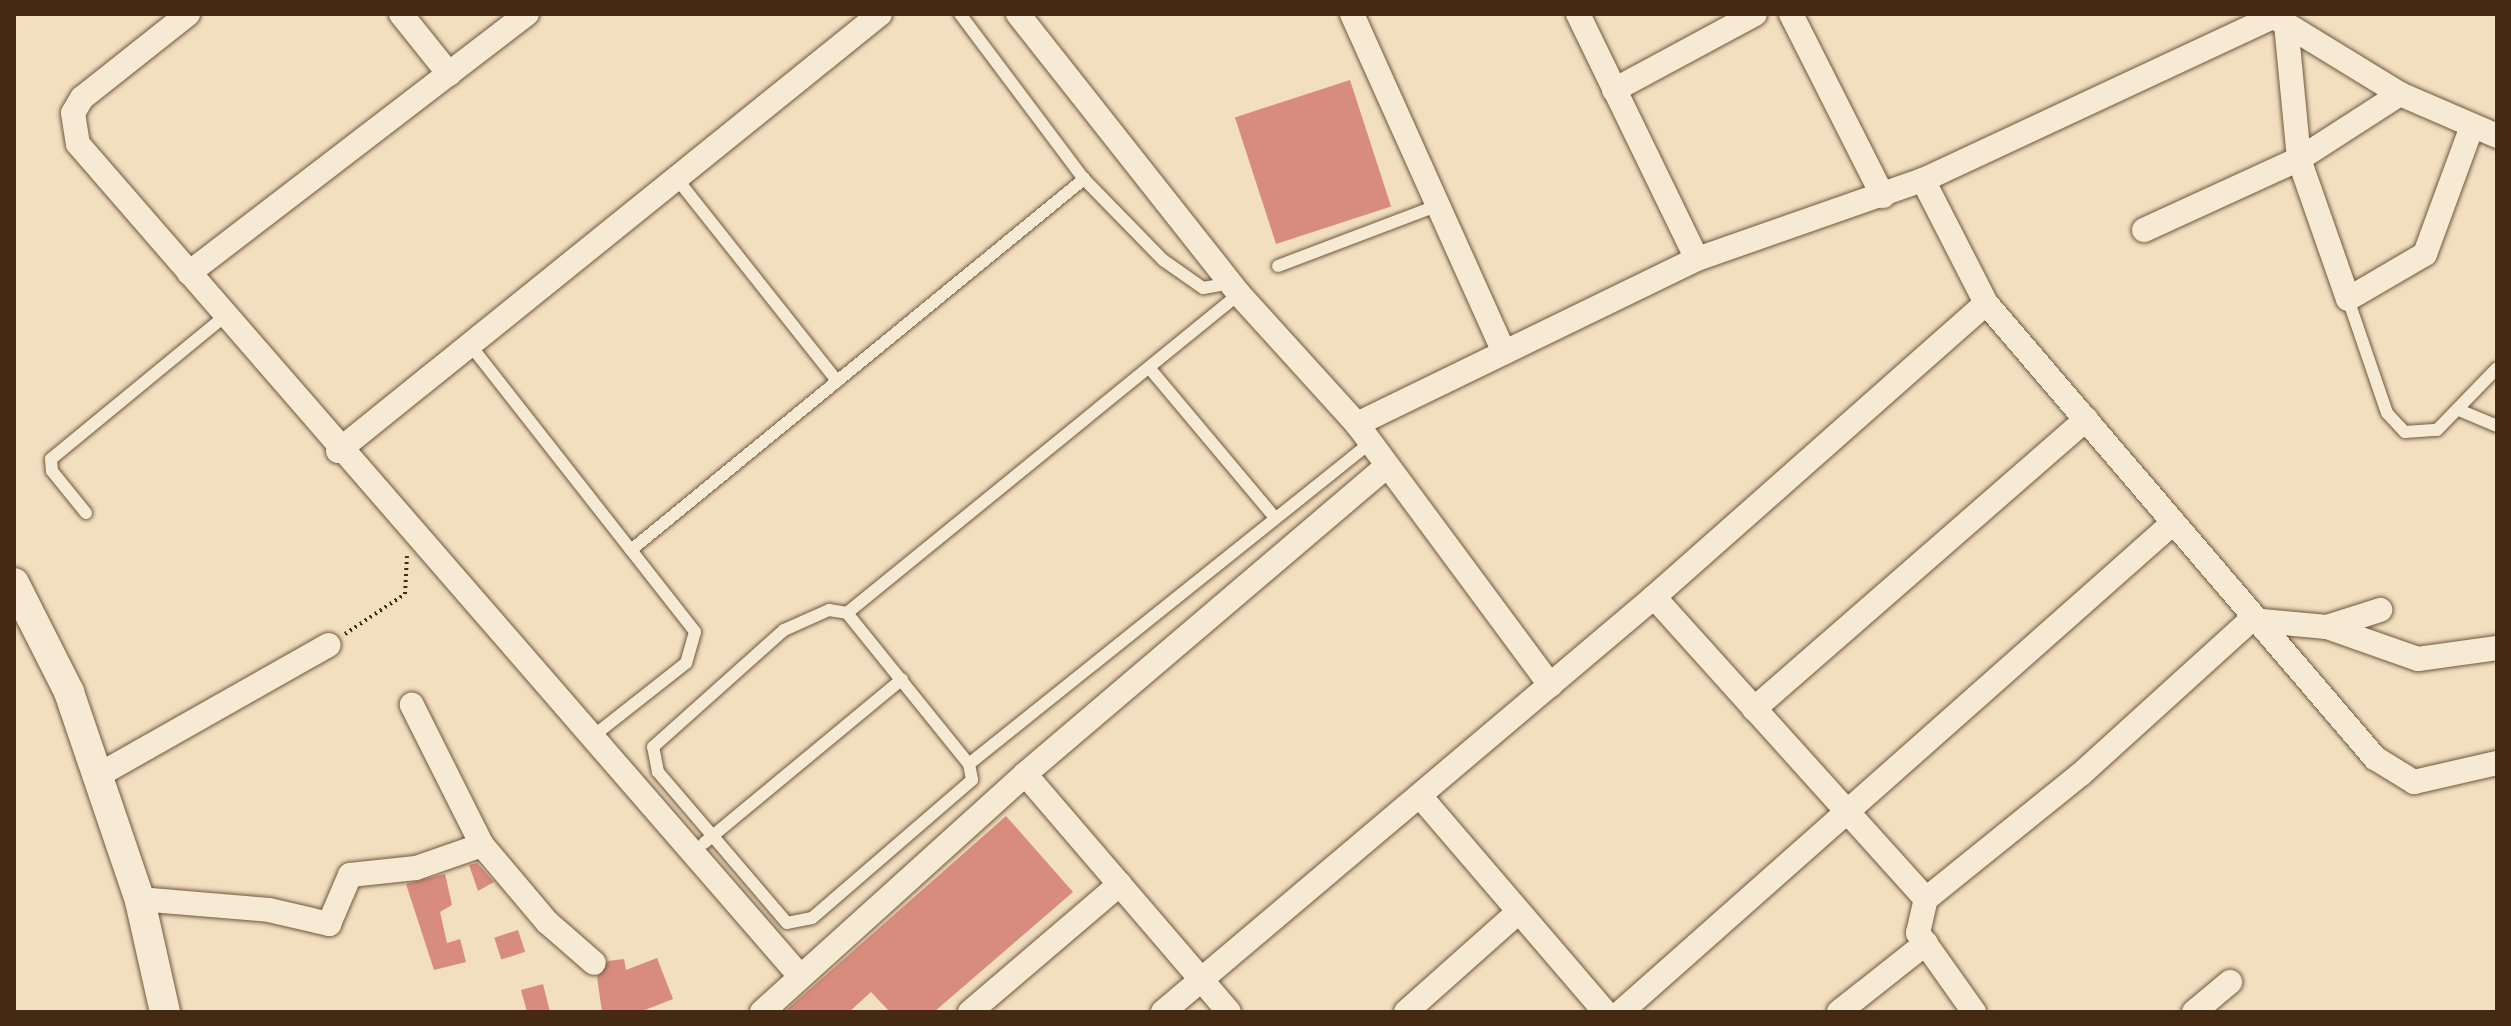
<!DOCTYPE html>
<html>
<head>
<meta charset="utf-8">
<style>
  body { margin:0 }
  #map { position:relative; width:2511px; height:1026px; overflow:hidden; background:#f2dfbf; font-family:"IM FELL English",serif }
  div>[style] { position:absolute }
  .building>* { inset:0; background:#d78c7e; transform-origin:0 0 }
  .path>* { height:4px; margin-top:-2px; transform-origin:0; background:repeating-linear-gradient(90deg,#452a13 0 2px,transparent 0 6px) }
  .roads { filter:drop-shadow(0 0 2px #70573e) drop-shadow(0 0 2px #70573e) }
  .service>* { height:12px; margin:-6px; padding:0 6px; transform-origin:6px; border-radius:6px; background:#f7ead5 }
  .minor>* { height:24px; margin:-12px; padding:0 12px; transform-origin:12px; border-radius:12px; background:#f7ead5 }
  .tertiary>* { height:30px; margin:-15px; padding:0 15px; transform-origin:15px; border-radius:15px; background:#f7ead5 }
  span { translate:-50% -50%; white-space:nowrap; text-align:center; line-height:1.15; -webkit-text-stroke:6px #f7ead5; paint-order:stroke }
  .frame { position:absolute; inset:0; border:16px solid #452a13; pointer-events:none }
</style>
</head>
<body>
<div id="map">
  <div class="building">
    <i style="left:1350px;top:80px;width:133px;height:121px;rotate:72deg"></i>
    <i style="clip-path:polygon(1006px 816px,1073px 892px,934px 1012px,890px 1012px,871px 992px,849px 1012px,784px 1012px)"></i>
    <i style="clip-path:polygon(477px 863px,494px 882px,478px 891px,469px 865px)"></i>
    <i style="clip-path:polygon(445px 874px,452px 905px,440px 912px,447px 943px,460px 939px,466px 962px,434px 970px,406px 884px)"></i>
    <i style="left:518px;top:930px;width:23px;height:25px;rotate:72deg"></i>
    <i style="clip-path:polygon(657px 958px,673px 999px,640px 1012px,602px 1012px,597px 977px,608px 961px,624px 959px,626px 970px)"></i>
    <i style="clip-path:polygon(543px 984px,550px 1012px,527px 1012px,521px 990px)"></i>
  </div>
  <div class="path">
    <i style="left:345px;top:634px;width:72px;rotate:-33.7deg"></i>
    <i style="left:405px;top:594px;width:38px;rotate:-87deg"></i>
  </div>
  <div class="roads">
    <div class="service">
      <i style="left:960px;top:14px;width:206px;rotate:53.1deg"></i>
      <i style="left:1084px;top:179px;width:113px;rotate:45.7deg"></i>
      <i style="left:1163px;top:260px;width:49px;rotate:35deg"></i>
      <i style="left:1203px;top:288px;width:27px;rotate:-10deg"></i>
      <i style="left:677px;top:179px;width:258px;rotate:51.6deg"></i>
      <i style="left:1278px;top:266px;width:172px;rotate:-20.8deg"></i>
      <i style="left:2348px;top:299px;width:120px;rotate:71.1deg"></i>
      <i style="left:2387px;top:413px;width:26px;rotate:47deg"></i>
      <i style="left:2405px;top:432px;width:32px;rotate:-4deg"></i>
      <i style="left:2437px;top:430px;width:86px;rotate:-45.9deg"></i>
      <i style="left:471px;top:346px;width:363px;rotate:51.9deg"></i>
      <i style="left:695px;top:632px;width:32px;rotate:106deg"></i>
      <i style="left:686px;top:663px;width:120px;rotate:141.8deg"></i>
      <i style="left:1151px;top:370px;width:193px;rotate:50deg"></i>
      <i style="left:2459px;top:410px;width:41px;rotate:22.8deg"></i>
      <i style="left:86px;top:513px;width:54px;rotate:-129deg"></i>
      <i style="left:52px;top:471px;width:12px;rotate:-95deg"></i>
      <i style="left:51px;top:459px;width:225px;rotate:-39.4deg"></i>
      <i style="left:631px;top:550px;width:586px;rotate:-39.32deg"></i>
      <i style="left:829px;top:610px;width:18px;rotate:9deg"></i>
      <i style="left:847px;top:613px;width:194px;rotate:51.1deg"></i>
      <i style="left:969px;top:764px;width:16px;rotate:79deg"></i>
      <i style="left:972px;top:780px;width:211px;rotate:139.2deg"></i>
      <i style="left:812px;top:918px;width:25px;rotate:169deg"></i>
      <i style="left:787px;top:923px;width:199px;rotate:-130.5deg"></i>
      <i style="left:658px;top:772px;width:25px;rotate:-101deg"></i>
      <i style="left:653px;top:747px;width:176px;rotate:-41.8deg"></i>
      <i style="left:784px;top:630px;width:49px;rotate:-24deg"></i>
      <i style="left:847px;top:613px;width:505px;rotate:-39.14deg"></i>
      <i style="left:969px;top:764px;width:514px;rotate:-38.68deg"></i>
      <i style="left:704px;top:843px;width:257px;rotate:-39.6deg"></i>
    </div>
    <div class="minor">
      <i style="left:188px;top:14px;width:135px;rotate:141.6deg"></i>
      <i style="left:82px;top:98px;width:17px;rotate:121deg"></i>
      <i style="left:73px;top:113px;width:31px;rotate:81deg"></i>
      <i style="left:78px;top:144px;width:1102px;rotate:49.05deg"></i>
      <i style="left:401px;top:14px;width:77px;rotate:51.3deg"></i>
      <i style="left:1018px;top:14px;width:357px;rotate:51.7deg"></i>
      <i style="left:1239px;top:294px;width:176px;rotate:47.8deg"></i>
      <i style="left:1357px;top:424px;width:325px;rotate:53.5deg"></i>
      <i style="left:1352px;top:14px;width:371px;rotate:65.8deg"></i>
      <i style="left:1578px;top:14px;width:272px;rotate:64.1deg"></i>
      <i style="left:1791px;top:14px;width:204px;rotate:63.2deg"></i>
      <i style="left:2276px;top:18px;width:145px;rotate:31.5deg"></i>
      <i style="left:2400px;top:94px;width:106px;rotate:23.4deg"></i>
      <i style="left:1614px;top:90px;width:160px;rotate:-28.3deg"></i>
      <i style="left:2400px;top:94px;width:120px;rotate:147.2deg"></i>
      <i style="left:2299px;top:159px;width:148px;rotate:70.7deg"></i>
      <i style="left:2348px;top:299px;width:89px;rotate:-30.3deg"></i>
      <i style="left:2425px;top:254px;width:133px;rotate:-69.8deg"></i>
      <i style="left:1923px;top:180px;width:138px;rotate:62.9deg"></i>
      <i style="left:1986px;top:303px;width:599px;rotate:49.47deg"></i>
      <i style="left:2375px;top:758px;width:46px;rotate:31.6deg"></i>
      <i style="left:2414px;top:782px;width:85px;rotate:-12.9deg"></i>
      <i style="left:2144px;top:230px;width:170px;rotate:-24.6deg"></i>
      <i style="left:2299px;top:159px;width:135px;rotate:-95.5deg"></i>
      <i style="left:189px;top:273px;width:426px;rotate:-37.5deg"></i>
      <i style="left:1357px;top:424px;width:378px;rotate:-25.9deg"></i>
      <i style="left:1697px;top:259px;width:239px;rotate:-19.3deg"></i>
      <i style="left:1923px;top:180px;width:386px;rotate:-25deg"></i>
      <i style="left:338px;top:451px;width:696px;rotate:-38.88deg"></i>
      <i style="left:1654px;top:597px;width:406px;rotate:48deg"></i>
      <i style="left:2327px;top:627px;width:96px;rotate:19.4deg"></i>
      <i style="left:2418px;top:659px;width:80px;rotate:-7.9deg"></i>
      <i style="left:1754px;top:709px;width:441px;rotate:-41.1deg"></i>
      <i style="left:1025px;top:774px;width:313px;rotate:49.4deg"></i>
      <i style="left:97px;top:776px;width:266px;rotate:-29.5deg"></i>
      <i style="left:1420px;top:796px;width:284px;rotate:49.4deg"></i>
      <i style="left:482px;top:845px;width:101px;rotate:49.8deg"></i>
      <i style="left:547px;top:922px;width:62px;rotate:41.1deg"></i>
      <i style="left:139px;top:899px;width:130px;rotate:4.8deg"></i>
      <i style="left:269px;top:910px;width:62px;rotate:13.1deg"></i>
      <i style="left:329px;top:924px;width:53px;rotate:-66.8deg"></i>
      <i style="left:350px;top:875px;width:66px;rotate:-6.1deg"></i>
      <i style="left:416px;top:868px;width:70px;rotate:-19.2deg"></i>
      <i style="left:482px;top:845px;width:157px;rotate:-116.6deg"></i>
      <i style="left:762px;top:1012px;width:355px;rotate:-42.1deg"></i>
      <i style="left:1025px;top:774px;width:475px;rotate:-40.4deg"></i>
      <i style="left:970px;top:1012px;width:197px;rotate:-40.5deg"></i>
      <i style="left:1163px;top:1012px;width:643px;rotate:-40.2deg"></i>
      <i style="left:1654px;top:597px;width:443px;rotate:-41.5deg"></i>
      <i style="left:1406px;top:1012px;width:147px;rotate:-41.7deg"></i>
      <i style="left:1621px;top:1012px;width:737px;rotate:-41.54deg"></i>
      <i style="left:1839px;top:1012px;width:111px;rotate:-38.4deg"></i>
      <i style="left:1974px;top:1012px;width:97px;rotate:-125.3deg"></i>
      <i style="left:1918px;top:933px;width:35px;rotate:-77deg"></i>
      <i style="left:1926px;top:899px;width:199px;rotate:-38.9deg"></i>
      <i style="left:2081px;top:774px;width:229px;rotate:-42.2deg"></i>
      <i style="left:2251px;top:620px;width:76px;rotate:5.3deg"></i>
      <i style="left:2327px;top:627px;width:56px;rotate:-17.8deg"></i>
      <i style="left:2194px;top:1012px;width:47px;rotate:-39.8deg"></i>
    </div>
    <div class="tertiary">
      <i style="left:14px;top:583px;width:122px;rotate:63.2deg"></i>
      <i style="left:69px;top:692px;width:221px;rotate:71.2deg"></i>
      <i style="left:140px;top:901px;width:114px;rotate:77.3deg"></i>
    </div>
  </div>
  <div class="frame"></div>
</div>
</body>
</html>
